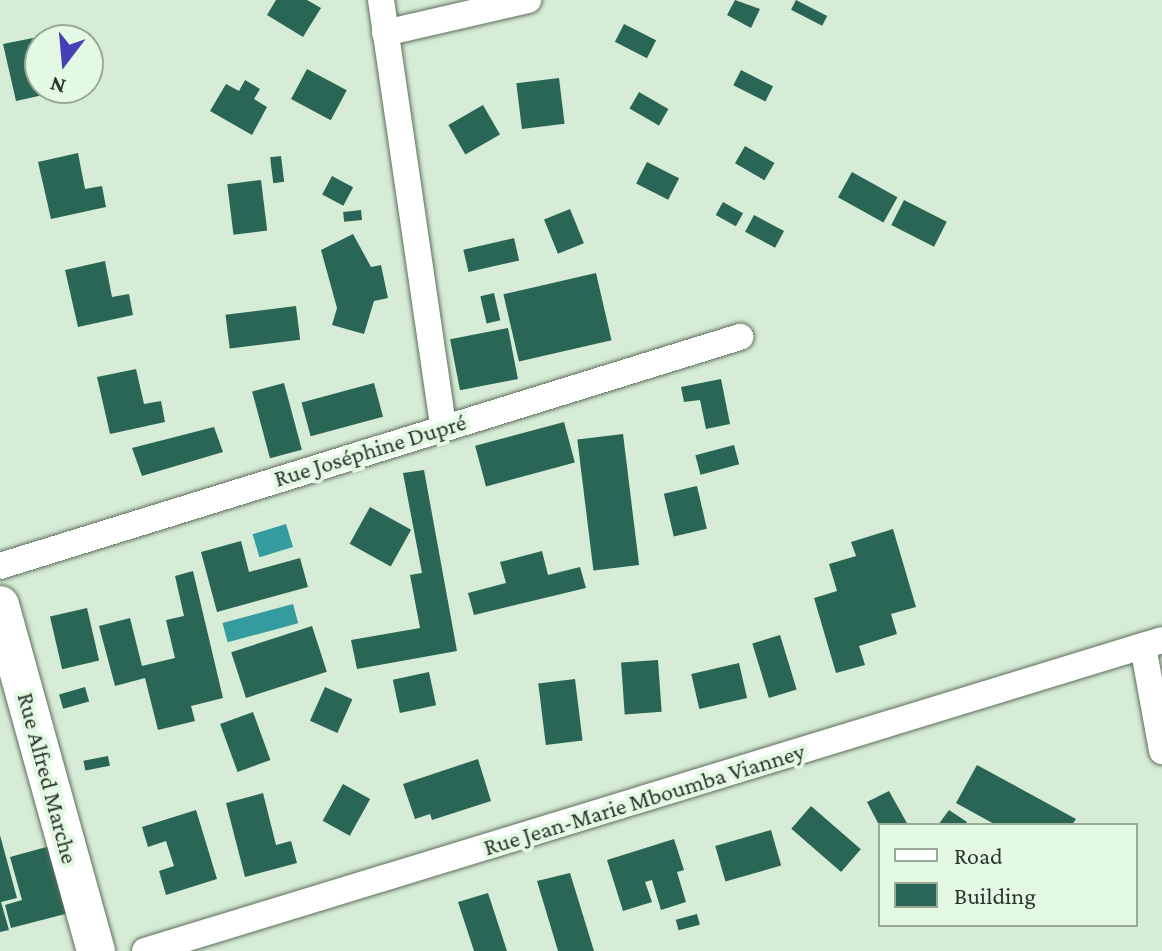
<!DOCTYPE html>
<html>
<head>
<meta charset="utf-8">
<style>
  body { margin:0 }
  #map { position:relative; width:1162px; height:951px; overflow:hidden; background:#d7ecd6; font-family:"Crimson Pro",serif }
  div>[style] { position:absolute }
  .water>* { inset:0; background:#349b9f; transform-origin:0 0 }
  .building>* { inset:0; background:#2a6655; transform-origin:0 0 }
  .roads { filter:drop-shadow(0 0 2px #5b6e5b) drop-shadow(0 0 2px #5b6e5b) }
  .street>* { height:26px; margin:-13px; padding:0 13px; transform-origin:13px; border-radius:13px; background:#fff }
  .secondary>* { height:38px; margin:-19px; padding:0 19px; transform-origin:19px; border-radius:19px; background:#fff }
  span { translate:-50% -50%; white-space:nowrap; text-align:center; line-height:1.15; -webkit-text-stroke:8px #e4f9e3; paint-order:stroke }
  .street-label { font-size:24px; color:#2c342b }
  .legend { position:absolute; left:878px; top:823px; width:260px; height:104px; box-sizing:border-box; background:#e4f9e3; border:2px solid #9aaa99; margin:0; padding:10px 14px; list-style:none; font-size:24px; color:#2c342b }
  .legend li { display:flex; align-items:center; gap:16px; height:40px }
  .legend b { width:40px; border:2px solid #9aaa99 }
  .north { position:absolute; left:24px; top:24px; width:80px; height:80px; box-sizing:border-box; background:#e4f9e3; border:2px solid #9aaa99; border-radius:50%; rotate:196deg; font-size:22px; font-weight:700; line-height:32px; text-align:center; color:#2c342b }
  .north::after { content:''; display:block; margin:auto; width:28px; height:36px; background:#4540b5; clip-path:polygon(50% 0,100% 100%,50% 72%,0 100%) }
</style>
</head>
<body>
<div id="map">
  <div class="water">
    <i style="left:286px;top:524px;width:24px;height:35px;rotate:73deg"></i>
    <i style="left:293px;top:604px;width:20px;height:73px;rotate:75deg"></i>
  </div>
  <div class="building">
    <i style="clip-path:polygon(276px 0,307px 0,321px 8px,303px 37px,267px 15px)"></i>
    <i style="clip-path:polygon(735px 0,760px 9px,751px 28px,727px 15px)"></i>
    <i style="left:796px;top:0;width:35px;height:11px;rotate:27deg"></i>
    <i style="left:624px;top:24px;width:36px;height:20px;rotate:27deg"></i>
    <i style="clip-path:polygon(43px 36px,40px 88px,70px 89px,16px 101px,3px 44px)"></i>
    <i style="left:307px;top:69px;width:45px;height:34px;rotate:28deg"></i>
    <i style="left:741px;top:70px;width:36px;height:17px;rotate:27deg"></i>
    <i style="left:559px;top:78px;width:46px;height:43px;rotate:83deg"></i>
    <i style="clip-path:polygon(245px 80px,260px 89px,254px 99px,267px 107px,252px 135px,210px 111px,226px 84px,239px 91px)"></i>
    <i style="left:639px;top:92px;width:34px;height:19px;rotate:30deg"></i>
    <i style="left:483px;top:105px;width:34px;height:40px;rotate:60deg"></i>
    <i style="left:745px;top:146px;width:34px;height:20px;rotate:30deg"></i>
    <i style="clip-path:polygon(78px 153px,85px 189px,102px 186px,106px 207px,51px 219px,38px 162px)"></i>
    <i style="left:281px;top:156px;width:26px;height:11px;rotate:83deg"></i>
    <i style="left:647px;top:162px;width:36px;height:24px;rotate:27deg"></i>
    <i style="left:852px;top:172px;width:52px;height:29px;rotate:29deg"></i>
    <i style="left:332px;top:176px;width:24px;height:21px;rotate:28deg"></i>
    <i style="left:261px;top:180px;width:51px;height:34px;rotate:83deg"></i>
    <i style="left:904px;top:200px;width:48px;height:28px;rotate:27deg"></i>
    <i style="left:723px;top:202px;width:23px;height:15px;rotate:29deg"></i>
    <i style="left:570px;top:209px;width:37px;height:28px;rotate:68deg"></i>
    <i style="left:361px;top:210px;width:10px;height:18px;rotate:84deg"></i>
    <i style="left:754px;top:215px;width:34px;height:19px;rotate:28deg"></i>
    <i style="clip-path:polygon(353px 234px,371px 267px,381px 265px,388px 298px,374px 301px,364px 334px,332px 325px,337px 308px,321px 250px)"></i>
    <i style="left:514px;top:238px;width:23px;height:52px;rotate:77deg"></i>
    <i style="clip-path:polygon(105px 261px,112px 297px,129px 294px,133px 315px,78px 327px,65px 270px)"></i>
    <i style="left:596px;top:273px;width:69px;height:95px;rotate:77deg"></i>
    <i style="left:494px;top:293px;width:28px;height:14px;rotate:77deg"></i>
    <i style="left:296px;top:306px;width:34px;height:71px;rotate:83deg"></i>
    <i style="left:508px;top:328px;width:52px;height:59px;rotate:79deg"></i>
    <i style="clip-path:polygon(136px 369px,144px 404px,161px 401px,165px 422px,110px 434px,97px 377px)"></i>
    <i style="clip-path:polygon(721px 379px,730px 424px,706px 429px,700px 400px,684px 402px,681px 387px)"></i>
    <i style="left:284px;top:383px;width:69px;height:33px;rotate:75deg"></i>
    <i style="left:374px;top:383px;width:35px;height:75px;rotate:75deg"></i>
    <i style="left:564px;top:422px;width:42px;height:92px;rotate:75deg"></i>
    <i style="clip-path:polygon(214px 427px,223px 452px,142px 476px,132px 448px)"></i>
    <i style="left:623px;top:434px;width:132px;height:46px;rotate:83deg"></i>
    <i style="left:734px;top:445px;width:20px;height:40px;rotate:75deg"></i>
    <i style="clip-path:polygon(424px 470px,457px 651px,357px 669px,351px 640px,420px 628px,410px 575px,422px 573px,403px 473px)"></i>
    <i style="left:697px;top:486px;width:44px;height:34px;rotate:77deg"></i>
    <i style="left:370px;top:507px;width:47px;height:42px;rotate:29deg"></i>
    <i style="clip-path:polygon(893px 529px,916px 607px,891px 614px,897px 634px,859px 646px,865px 665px,836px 673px,814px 598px,837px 591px,829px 564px,856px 556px,851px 542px)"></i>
    <i style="clip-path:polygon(241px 541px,249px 572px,300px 558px,308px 587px,217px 612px,201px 552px)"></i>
    <i style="clip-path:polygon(542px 551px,548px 575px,580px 567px,586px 588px,474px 615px,468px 593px,506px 583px,500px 562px)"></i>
    <i style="clip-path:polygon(193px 571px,223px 698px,191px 706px,195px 721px,158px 730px,145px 678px,115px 686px,99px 626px,130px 618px,142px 666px,175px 658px,166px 620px,184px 616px,175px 576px)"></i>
    <i style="left:87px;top:608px;width:54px;height:38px;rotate:77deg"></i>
    <i style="left:312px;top:626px;width:48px;height:85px;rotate:72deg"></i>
    <i style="left:780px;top:635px;width:57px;height:29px;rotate:73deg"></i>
    <i style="left:658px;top:660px;width:52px;height:37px;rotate:86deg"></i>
    <i style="left:739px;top:663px;width:36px;height:49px;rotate:77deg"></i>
    <i style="left:429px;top:672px;width:34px;height:37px;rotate:78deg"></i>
    <i style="left:575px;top:679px;width:62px;height:37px;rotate:83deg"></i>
    <i style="left:85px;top:687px;width:15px;height:27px;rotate:74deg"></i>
    <i style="left:325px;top:687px;width:30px;height:37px;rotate:24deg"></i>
    <i style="left:253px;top:712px;width:51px;height:35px;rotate:70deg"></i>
    <i style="left:108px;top:756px;width:10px;height:25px;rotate:79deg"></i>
    <i style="clip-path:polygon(478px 759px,491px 801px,432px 820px,430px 814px,415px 819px,403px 784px)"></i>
    <i style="clip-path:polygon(977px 765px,1076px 819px,1072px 825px,996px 825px,956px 803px)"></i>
    <i style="left:343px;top:784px;width:31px;height:42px;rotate:29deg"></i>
    <i style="clip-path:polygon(889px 791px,908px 825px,879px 825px,867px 802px)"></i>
    <i style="clip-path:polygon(263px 793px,276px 845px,291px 841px,297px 863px,245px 877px,226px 803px)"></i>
    <i style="left:811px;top:806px;width:66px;height:30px;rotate:41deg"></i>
    <i style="clip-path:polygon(196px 810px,217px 879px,166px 895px,159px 871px,174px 866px,166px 841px,148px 847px,142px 827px)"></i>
    <i style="clip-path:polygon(949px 810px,967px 822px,965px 825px,938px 825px)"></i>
    <i style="left:771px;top:830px;width:37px;height:58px;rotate:74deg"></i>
    <i style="clip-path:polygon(0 835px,17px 898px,1px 902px,9px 930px,0 932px)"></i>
    <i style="clip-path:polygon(674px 839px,684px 870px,677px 872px,686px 902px,661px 910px,652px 880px,645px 882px,652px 902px,623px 911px,607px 860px)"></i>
    <i style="clip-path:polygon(50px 846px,69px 913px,11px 928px,5px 905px,22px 900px,10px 857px)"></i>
    <i style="clip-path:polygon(570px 873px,594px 951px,558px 951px,537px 881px)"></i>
    <i style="clip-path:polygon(488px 893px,507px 951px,474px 951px,458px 902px)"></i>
    <i style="left:697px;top:914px;width:11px;height:22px;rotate:75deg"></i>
  </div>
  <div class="roads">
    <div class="street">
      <i style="left:381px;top:0;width:430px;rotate:81.7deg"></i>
      <i style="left:385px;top:33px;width:147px;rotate:-13deg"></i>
      <i style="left:0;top:566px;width:775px;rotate:-17.2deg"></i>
      <i style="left:1143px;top:646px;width:107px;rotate:79.7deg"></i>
      <i style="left:145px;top:951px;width:1063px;rotate:-17deg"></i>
    </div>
    <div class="secondary">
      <i style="left:0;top:605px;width:359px;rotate:74.5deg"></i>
    </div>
  </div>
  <div class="street-label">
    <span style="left:370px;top:450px;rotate:-17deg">Rue Joséphine Dupré</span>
    <span style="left:48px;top:778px;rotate:75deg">Rue Alfred Marche</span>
    <span style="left:644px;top:799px;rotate:-17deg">Rue Jean-Marie Mboumba Vianney</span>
  </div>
  <ul class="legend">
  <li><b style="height:10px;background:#fff"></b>Road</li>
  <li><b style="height:22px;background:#2a6655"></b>Building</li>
  </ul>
  <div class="north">N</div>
</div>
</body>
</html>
